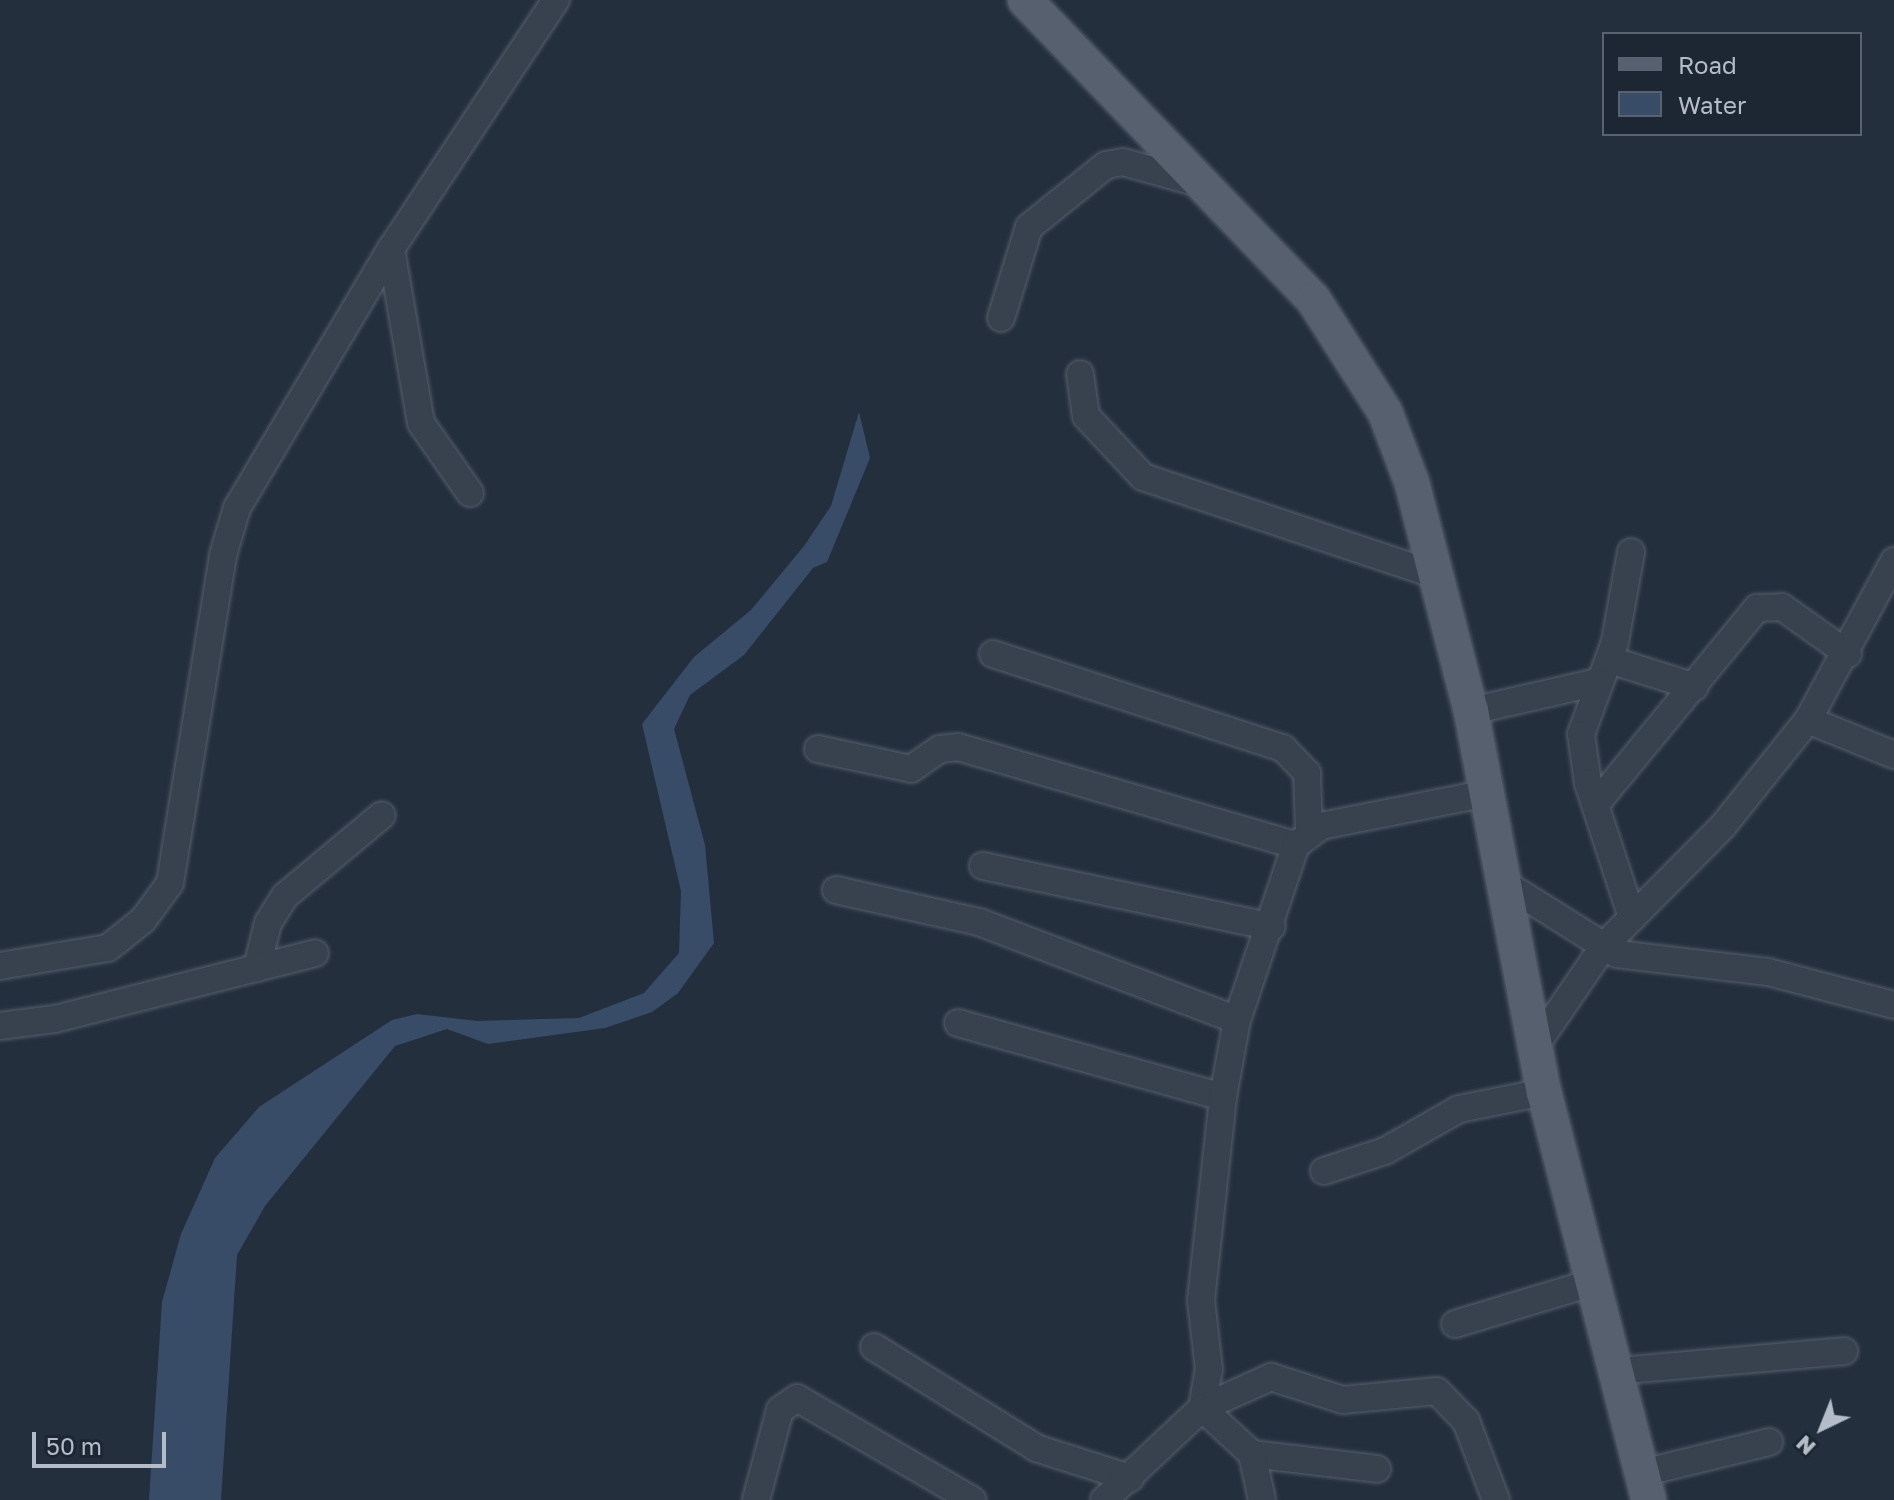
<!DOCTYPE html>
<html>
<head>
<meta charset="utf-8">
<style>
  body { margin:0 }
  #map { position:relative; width:1894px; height:1500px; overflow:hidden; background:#242f3e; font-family:"Golos Text",sans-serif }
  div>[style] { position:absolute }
  .water>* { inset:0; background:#394c67 }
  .roads { filter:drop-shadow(0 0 2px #565f6c) drop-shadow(0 0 2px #565f6c) }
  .minor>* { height:26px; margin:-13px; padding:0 13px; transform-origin:13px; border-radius:13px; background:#38414e }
  .major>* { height:34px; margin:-17px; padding:0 17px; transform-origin:17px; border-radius:17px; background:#56606e }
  span { translate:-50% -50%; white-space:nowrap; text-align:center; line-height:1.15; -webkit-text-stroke:7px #1d2633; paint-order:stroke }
  .legend { position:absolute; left:1602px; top:32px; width:260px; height:104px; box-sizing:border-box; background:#1d2633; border:2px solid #59626f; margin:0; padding:10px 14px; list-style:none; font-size:24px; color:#b4bcc9 }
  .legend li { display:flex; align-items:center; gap:16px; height:40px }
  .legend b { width:40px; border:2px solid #59626f }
  .north { position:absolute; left:1782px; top:1388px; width:80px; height:80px; -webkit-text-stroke:6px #1d2633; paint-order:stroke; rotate:223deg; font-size:22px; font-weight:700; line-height:32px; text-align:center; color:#b4bcc9 }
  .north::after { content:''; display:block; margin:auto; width:28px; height:36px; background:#b4bcc9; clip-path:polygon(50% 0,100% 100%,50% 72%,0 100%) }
  .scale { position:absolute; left:32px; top:1432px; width:134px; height:36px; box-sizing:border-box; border:4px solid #b4bcc9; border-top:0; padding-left:10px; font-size:24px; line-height:28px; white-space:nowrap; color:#b4bcc9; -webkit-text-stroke:6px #1d2633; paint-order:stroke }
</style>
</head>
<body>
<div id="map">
  <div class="water">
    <i style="clip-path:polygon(859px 412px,870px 458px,827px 562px,813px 568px,744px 655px,690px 695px,674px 729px,705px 845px,714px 943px,678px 993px,652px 1012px,605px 1028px,488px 1044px,447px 1029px,395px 1046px,265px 1206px,237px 1255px,221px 1500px,149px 1500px,162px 1302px,181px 1234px,215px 1158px,259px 1107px,392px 1020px,417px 1014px,477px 1021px,579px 1018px,644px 993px,679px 953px,681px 891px,642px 724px,694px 657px,751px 610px,804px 546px,831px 506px)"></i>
  </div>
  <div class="roads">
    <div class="minor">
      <i style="left:1001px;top:318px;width:95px;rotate:-72.9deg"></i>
      <i style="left:1029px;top:227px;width:99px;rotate:-38.8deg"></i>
      <i style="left:1106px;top:165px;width:17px;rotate:-10deg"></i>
      <i style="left:1123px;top:162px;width:82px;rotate:15.6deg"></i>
      <i style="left:1080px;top:374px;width:42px;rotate:81.9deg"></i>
      <i style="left:1086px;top:416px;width:83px;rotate:46.9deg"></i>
      <i style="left:1143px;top:477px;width:309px;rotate:18.5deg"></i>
      <i style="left:470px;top:493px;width:85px;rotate:-125deg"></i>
      <i style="left:421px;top:423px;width:177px;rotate:-99.8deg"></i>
      <i style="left:391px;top:249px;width:299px;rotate:-56.5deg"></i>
      <i style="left:1631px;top:552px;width:91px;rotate:100.1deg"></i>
      <i style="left:1615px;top:642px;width:98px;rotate:110.3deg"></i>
      <i style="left:1581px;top:734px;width:49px;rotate:81.9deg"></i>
      <i style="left:1588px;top:783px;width:142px;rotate:71.9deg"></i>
      <i style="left:993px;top:654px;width:305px;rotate:18deg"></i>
      <i style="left:1283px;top:748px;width:35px;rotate:46deg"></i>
      <i style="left:1307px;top:773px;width:58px;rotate:88deg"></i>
      <i style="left:1610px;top:660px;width:89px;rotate:17.6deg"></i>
      <i style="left:1471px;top:711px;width:130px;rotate:-12.9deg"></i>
      <i style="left:1808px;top:720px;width:93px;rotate:22.1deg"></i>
      <i style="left:818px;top:749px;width:95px;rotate:12.1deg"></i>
      <i style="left:911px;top:769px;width:35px;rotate:-35deg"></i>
      <i style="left:940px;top:749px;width:18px;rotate:-6deg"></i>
      <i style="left:958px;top:747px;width:352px;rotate:16.2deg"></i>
      <i style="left:1596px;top:804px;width:254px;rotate:-50.6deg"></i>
      <i style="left:1757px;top:608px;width:25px;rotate:-2deg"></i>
      <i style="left:1782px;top:607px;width:81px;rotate:35.5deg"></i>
      <i style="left:983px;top:866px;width:295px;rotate:11.9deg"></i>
      <i style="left:1510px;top:887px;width:126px;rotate:32.1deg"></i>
      <i style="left:1617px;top:954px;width:152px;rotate:6.8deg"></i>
      <i style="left:1768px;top:972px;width:130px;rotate:14.7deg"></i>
      <i style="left:836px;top:890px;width:147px;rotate:12.6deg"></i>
      <i style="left:979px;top:922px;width:276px;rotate:20.8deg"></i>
      <i style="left:0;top:966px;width:109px;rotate:-9.5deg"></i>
      <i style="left:108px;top:948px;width:45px;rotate:-38.7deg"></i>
      <i style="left:143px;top:920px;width:46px;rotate:-53.9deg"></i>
      <i style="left:170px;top:883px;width:332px;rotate:-80.8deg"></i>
      <i style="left:223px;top:555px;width:49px;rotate:-73.4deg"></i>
      <i style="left:237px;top:508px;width:301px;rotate:-59.3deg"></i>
      <i style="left:257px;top:968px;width:46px;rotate:-76.3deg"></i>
      <i style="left:268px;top:923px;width:32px;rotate:-58deg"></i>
      <i style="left:285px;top:896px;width:126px;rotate:-39.9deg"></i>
      <i style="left:958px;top:1023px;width:275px;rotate:15.6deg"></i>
      <i style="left:0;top:1026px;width:55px;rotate:-7.3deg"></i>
      <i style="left:55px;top:1019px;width:268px;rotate:-14.2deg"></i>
      <i style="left:1536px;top:1045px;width:119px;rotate:-55.6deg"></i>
      <i style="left:1603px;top:947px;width:170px;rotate:-45.2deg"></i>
      <i style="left:1723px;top:826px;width:136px;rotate:-51.3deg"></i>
      <i style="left:1808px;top:720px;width:181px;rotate:-61.6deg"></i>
      <i style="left:1324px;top:1171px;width:64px;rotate:-18.2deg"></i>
      <i style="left:1385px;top:1151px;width:85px;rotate:-29.6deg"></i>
      <i style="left:1459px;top:1109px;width:87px;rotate:-11.3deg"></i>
      <i style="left:1455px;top:1324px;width:142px;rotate:-16.8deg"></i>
      <i style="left:874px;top:1347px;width:191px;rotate:31.9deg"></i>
      <i style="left:1036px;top:1448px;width:99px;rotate:17.7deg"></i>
      <i style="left:1617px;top:1371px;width:228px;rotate:-5deg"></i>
      <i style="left:1202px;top:1408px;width:39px;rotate:-80deg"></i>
      <i style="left:1209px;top:1370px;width:70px;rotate:-96.5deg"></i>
      <i style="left:1201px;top:1300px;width:204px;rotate:-83.8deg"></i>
      <i style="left:1223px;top:1097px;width:78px;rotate:-79.7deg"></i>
      <i style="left:1237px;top:1020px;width:185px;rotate:-71.4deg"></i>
      <i style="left:1296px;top:845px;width:31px;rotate:-37deg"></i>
      <i style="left:1321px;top:826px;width:170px;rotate:-11.2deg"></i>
      <i style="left:1202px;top:1408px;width:76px;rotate:-24.2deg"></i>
      <i style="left:1271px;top:1377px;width:76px;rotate:17.7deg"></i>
      <i style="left:1343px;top:1400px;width:94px;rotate:-5.5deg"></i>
      <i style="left:1437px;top:1391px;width:42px;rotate:46deg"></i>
      <i style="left:1466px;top:1421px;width:85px;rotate:69.2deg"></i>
      <i style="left:1252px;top:1454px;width:126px;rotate:6.8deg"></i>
      <i style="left:1642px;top:1473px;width:131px;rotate:-13.7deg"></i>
      <i style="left:756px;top:1500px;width:93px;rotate:-75.1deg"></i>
      <i style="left:780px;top:1410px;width:21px;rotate:-35deg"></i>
      <i style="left:797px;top:1398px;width:203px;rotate:30.2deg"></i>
      <i style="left:1104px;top:1500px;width:134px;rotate:-43.2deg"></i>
      <i style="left:1202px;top:1408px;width:68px;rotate:42.6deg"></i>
      <i style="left:1252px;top:1454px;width:47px;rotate:77.7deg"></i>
    </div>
    <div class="major">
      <i style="left:1025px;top:0;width:415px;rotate:46.1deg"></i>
      <i style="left:1313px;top:299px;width:134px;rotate:57.5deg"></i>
      <i style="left:1385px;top:412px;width:76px;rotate:69.2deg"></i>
      <i style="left:1412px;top:483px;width:236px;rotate:75.5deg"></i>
      <i style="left:1471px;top:711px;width:388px;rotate:79.2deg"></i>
      <i style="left:1544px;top:1092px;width:421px;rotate:75.6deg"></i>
    </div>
  </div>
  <ul class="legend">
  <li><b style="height:10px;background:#56606e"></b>Road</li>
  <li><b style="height:22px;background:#394c67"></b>Water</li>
  </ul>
  <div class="north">N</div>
  <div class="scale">50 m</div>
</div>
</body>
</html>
